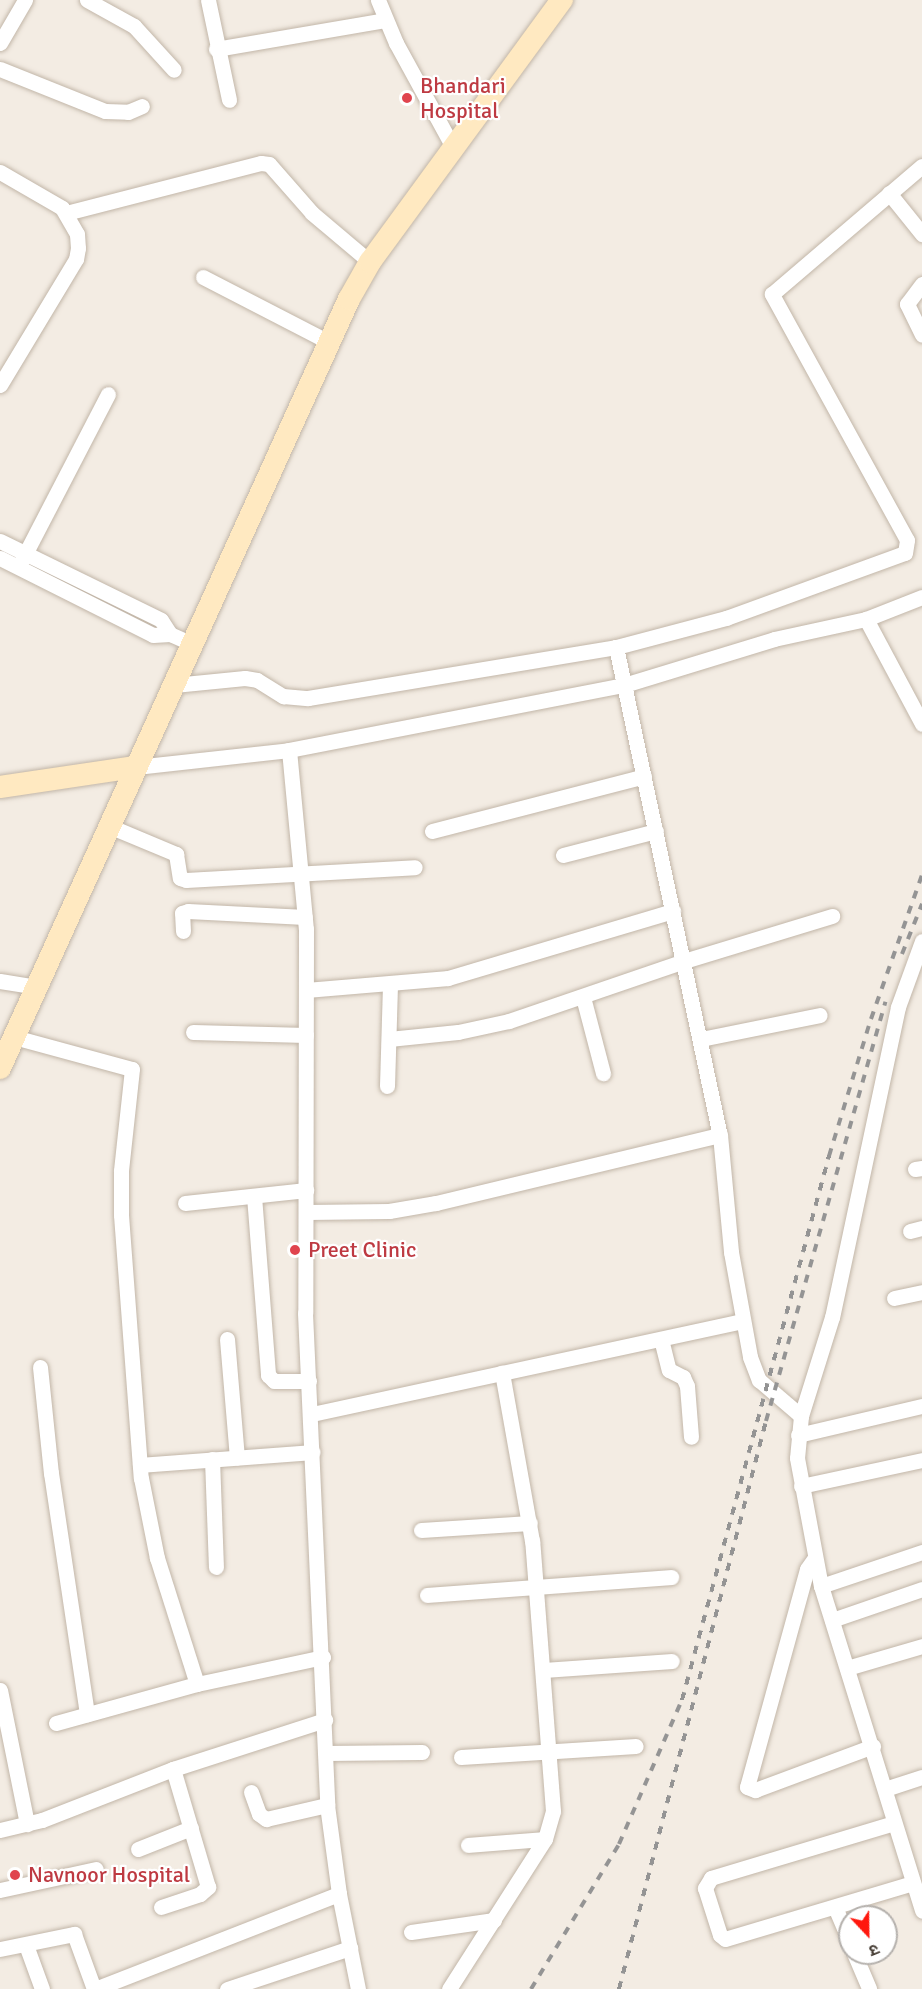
<!DOCTYPE html>
<html>
<head>
<meta charset="utf-8">
<style>
  body { margin:0 }
  #map { position:relative; width:922px; height:1989px; overflow:hidden; background:#f3ece3; font-family:Signika,"Noto Sans Devanagari",sans-serif }
  div>[style] { position:absolute }
  .roads { filter:drop-shadow(0 0 2px #c2b6a8) drop-shadow(0 0 2px #c2b6a8) }
  .street>* { height:15px; margin:-7.5px; padding:0 7.5px; transform-origin:7.5px; border-radius:7.5px; background:#fff }
  .secondary>* { height:22px; margin:-11px; padding:0 11px; transform-origin:11px; border-radius:11px; background:#ffe9c1 }
  .rail>* { height:4px; margin-top:-2px; transform-origin:0; background:repeating-linear-gradient(90deg,#949494 0 8px,transparent 0 16px) }
  .dots>* { width:16px; height:16px; translate:-50% -50%; box-sizing:border-box; border:3px solid #fff; border-radius:50% }
  span { translate:-50% -50%; white-space:nowrap; text-align:center; line-height:1.15; -webkit-text-stroke:4.5px #fff; paint-order:stroke }
  .health-label { font-size:22px; color:#be3a42 }
  .left { translate:0 -50%; text-align:left }
  .north { position:absolute; left:838px; top:1905px; width:60px; height:60px; box-sizing:border-box; background:#fff; border:2px solid #b5b1ad; border-radius:50%; rotate:158deg; font-size:16px; font-weight:700; line-height:24px; text-align:center; color:#453c33 }
  .north::after { content:''; display:block; margin:auto; width:21px; height:27px; background:#ff180e; clip-path:polygon(50% 0,100% 100%,50% 72%,0 100%) }
</style>
</head>
<body>
<div id="map">
  <div class="roads">
    <div class="street">
      <i style="left:87px;top:0;width:54px;rotate:29deg"></i>
      <i style="left:134px;top:26px;width:59px;rotate:47.7deg"></i>
      <i style="left:208px;top:0;width:102px;rotate:78.1deg"></i>
      <i style="left:378px;top:0;width:47px;rotate:67.3deg"></i>
      <i style="left:396px;top:43px;width:119px;rotate:61.3deg"></i>
      <i style="left:0;top:43px;width:50px;rotate:-59.8deg"></i>
      <i style="left:216px;top:49px;width:171px;rotate:-9.7deg"></i>
      <i style="left:0;top:69px;width:113px;rotate:21.8deg"></i>
      <i style="left:105px;top:111px;width:23px;rotate:2deg"></i>
      <i style="left:128px;top:112px;width:15px;rotate:-23deg"></i>
      <i style="left:0;top:172px;width:72px;rotate:30.1deg"></i>
      <i style="left:62px;top:208px;width:30px;rotate:60deg"></i>
      <i style="left:77px;top:234px;width:14px;rotate:86deg"></i>
      <i style="left:78px;top:248px;width:11px;rotate:100deg"></i>
      <i style="left:76px;top:259px;width:147px;rotate:121.1deg"></i>
      <i style="left:889px;top:193px;width:53px;rotate:51.2deg"></i>
      <i style="left:66px;top:213px;width:201px;rotate:-14.4deg"></i>
      <i style="left:261px;top:163px;width:8px;rotate:7deg"></i>
      <i style="left:269px;top:164px;width:65px;rotate:48.7deg"></i>
      <i style="left:312px;top:213px;width:76px;rotate:40.2deg"></i>
      <i style="left:203px;top:277px;width:142px;rotate:27.3deg"></i>
      <i style="left:922px;top:284px;width:25px;rotate:127deg"></i>
      <i style="left:907px;top:304px;width:34px;rotate:64deg"></i>
      <i style="left:0;top:541px;width:179px;rotate:26.1deg"></i>
      <i style="left:161px;top:620px;width:17px;rotate:57deg"></i>
      <i style="left:0;top:558px;width:171px;rotate:26.7deg"></i>
      <i style="left:153px;top:635px;width:17px;rotate:-3deg"></i>
      <i style="left:170px;top:634px;width:24px;rotate:24deg"></i>
      <i style="left:21px;top:562px;width:189px;rotate:-62.6deg"></i>
      <i style="left:866px;top:619px;width:119px;rotate:61.9deg"></i>
      <i style="left:616px;top:647px;width:499px;rotate:78deg"></i>
      <i style="left:720px;top:1135px;width:118px;rotate:84.6deg"></i>
      <i style="left:731px;top:1252px;width:107px;rotate:79.7deg"></i>
      <i style="left:750px;top:1357px;width:25px;rotate:69deg"></i>
      <i style="left:759px;top:1380px;width:55px;rotate:40.6deg"></i>
      <i style="left:174px;top:685px;width:71px;rotate:-5.6deg"></i>
      <i style="left:245px;top:678px;width:12px;rotate:9deg"></i>
      <i style="left:257px;top:680px;width:31px;rotate:32deg"></i>
      <i style="left:283px;top:696px;width:25px;rotate:5deg"></i>
      <i style="left:308px;top:698px;width:312px;rotate:-9.4deg"></i>
      <i style="left:616px;top:647px;width:114px;rotate:-14.8deg"></i>
      <i style="left:726px;top:618px;width:190px;rotate:-20deg"></i>
      <i style="left:905px;top:553px;width:13px;rotate:-81deg"></i>
      <i style="left:907px;top:540px;width:281px;rotate:-118.8deg"></i>
      <i style="left:772px;top:294px;width:197px;rotate:-40.5deg"></i>
      <i style="left:289px;top:750px;width:180px;rotate:84.6deg"></i>
      <i style="left:306px;top:929px;width:384px;rotate:90.1deg"></i>
      <i style="left:305px;top:1313px;width:492px;rotate:87.4deg"></i>
      <i style="left:327px;top:1805px;width:90px;rotate:82.3deg"></i>
      <i style="left:339px;top:1894px;width:97px;rotate:78.7deg"></i>
      <i style="left:136px;top:767px;width:154px;rotate:-6.3deg"></i>
      <i style="left:289px;top:750px;width:341px;rotate:-11deg"></i>
      <i style="left:624px;top:685px;width:157px;rotate:-17deg"></i>
      <i style="left:774px;top:639px;width:94px;rotate:-12.3deg"></i>
      <i style="left:866px;top:619px;width:60px;rotate:-21.4deg"></i>
      <i style="left:109px;top:826px;width:73px;rotate:22.7deg"></i>
      <i style="left:176px;top:854px;width:24px;rotate:81deg"></i>
      <i style="left:180px;top:878px;width:6px;rotate:18deg"></i>
      <i style="left:186px;top:880px;width:229px;rotate:-3.2deg"></i>
      <i style="left:432px;top:831px;width:219px;rotate:-14.5deg"></i>
      <i style="left:563px;top:855px;width:96px;rotate:-14.5deg"></i>
      <i style="left:183px;top:931px;width:18px;rotate:-93deg"></i>
      <i style="left:182px;top:913px;width:6px;rotate:-18deg"></i>
      <i style="left:188px;top:911px;width:117px;rotate:2.9deg"></i>
      <i style="left:922px;top:941px;width:70px;rotate:110deg"></i>
      <i style="left:898px;top:1007px;width:317px;rotate:102deg"></i>
      <i style="left:832px;top:1317px;width:104px;rotate:107.4deg"></i>
      <i style="left:801px;top:1416px;width:42px;rotate:95.4deg"></i>
      <i style="left:797px;top:1458px;width:130px;rotate:79.4deg"></i>
      <i style="left:821px;top:1586px;width:340px;rotate:72.7deg"></i>
      <i style="left:0;top:981px;width:37px;rotate:9deg"></i>
      <i style="left:306px;top:990px;width:143px;rotate:-4.8deg"></i>
      <i style="left:448px;top:978px;width:235px;rotate:-16.6deg"></i>
      <i style="left:583px;top:997px;width:79px;rotate:75.3deg"></i>
      <i style="left:193px;top:1032px;width:113px;rotate:1.5deg"></i>
      <i style="left:14px;top:1037px;width:122px;rotate:15.2deg"></i>
      <i style="left:132px;top:1069px;width:103px;rotate:96.2deg"></i>
      <i style="left:121px;top:1171px;width:44px;rotate:90deg"></i>
      <i style="left:121px;top:1215px;width:264px;rotate:85.7deg"></i>
      <i style="left:141px;top:1478px;width:82px;rotate:78.7deg"></i>
      <i style="left:157px;top:1558px;width:132px;rotate:72.4deg"></i>
      <i style="left:389px;top:1039px;width:69px;rotate:-5.8deg"></i>
      <i style="left:458px;top:1032px;width:52px;rotate:-12.2deg"></i>
      <i style="left:509px;top:1021px;width:185px;rotate:-18.9deg"></i>
      <i style="left:684px;top:961px;width:155px;rotate:-16.9deg"></i>
      <i style="left:701px;top:1039px;width:121px;rotate:-11.4deg"></i>
      <i style="left:387px;top:1086px;width:102px;rotate:-88.3deg"></i>
      <i style="left:915px;top:1169px;width:7px;rotate:-8deg"></i>
      <i style="left:254px;top:1196px;width:180px;rotate:85.5deg"></i>
      <i style="left:268px;top:1375px;width:8px;rotate:45deg"></i>
      <i style="left:274px;top:1381px;width:35px"></i>
      <i style="left:185px;top:1203px;width:122px;rotate:-6.1deg"></i>
      <i style="left:307px;top:1212px;width:82px;rotate:-0.7deg"></i>
      <i style="left:389px;top:1211px;width:48px;rotate:-9.7deg"></i>
      <i style="left:436px;top:1203px;width:292px;rotate:-13.5deg"></i>
      <i style="left:910px;top:1231px;width:12px;rotate:-14deg"></i>
      <i style="left:894px;top:1298px;width:29px;rotate:-12deg"></i>
      <i style="left:227px;top:1339px;width:119px;rotate:85.2deg"></i>
      <i style="left:661px;top:1339px;width:32px;rotate:76deg"></i>
      <i style="left:669px;top:1370px;width:16px;rotate:27deg"></i>
      <i style="left:683px;top:1377px;width:10px;rotate:66deg"></i>
      <i style="left:687px;top:1386px;width:51px;rotate:85.5deg"></i>
      <i style="left:40px;top:1367px;width:107px;rotate:84.1deg"></i>
      <i style="left:51px;top:1473px;width:244px;rotate:81.5deg"></i>
      <i style="left:312px;top:1414px;width:441px;rotate:-12.2deg"></i>
      <i style="left:798px;top:1435px;width:127px;rotate:-13.2deg"></i>
      <i style="left:212px;top:1459px;width:108px;rotate:87.9deg"></i>
      <i style="left:140px;top:1465px;width:173px;rotate:-4.3deg"></i>
      <i style="left:801px;top:1486px;width:124px;rotate:-12.1deg"></i>
      <i style="left:421px;top:1530px;width:109px;rotate:-3.7deg"></i>
      <i style="left:814px;top:1559px;width:12px;rotate:125deg"></i>
      <i style="left:807px;top:1569px;width:226px;rotate:105.4deg"></i>
      <i style="left:747px;top:1787px;width:9px;rotate:21deg"></i>
      <i style="left:755px;top:1790px;width:126px;rotate:-20.4deg"></i>
      <i style="left:821px;top:1586px;width:107px;rotate:-18.6deg"></i>
      <i style="left:427px;top:1595px;width:245px;rotate:-4.2deg"></i>
      <i style="left:832px;top:1620px;width:95px;rotate:-19deg"></i>
      <i style="left:847px;top:1668px;width:78px;rotate:-16.3deg"></i>
      <i style="left:544px;top:1670px;width:128px;rotate:-4deg"></i>
      <i style="left:0;top:1690px;width:137px;rotate:78.6deg"></i>
      <i style="left:56px;top:1723px;width:146px;rotate:-15.5deg"></i>
      <i style="left:197px;top:1684px;width:129px;rotate:-12.1deg"></i>
      <i style="left:326px;top:1753px;width:96px;rotate:-0.6deg"></i>
      <i style="left:461px;top:1757px;width:175px;rotate:-3.6deg"></i>
      <i style="left:885px;top:1789px;width:39px;rotate:-18deg"></i>
      <i style="left:251px;top:1792px;width:23px;rotate:70deg"></i>
      <i style="left:259px;top:1814px;width:9px;rotate:36deg"></i>
      <i style="left:266px;top:1819px;width:63px;rotate:-12.9deg"></i>
      <i style="left:894px;top:1823px;width:191px;rotate:163.3deg"></i>
      <i style="left:711px;top:1878px;width:12px;rotate:121deg"></i>
      <i style="left:705px;top:1888px;width:49px;rotate:72.3deg"></i>
      <i style="left:720px;top:1935px;width:6px;rotate:39deg"></i>
      <i style="left:725px;top:1939px;width:196px;rotate:-16.6deg"></i>
      <i style="left:0;top:1830px;width:43px;rotate:-13.4deg"></i>
      <i style="left:42px;top:1820px;width:141px;rotate:-21.3deg"></i>
      <i style="left:173px;top:1769px;width:160px;rotate:-17.9deg"></i>
      <i style="left:468px;top:1845px;width:77px;rotate:-4.5deg"></i>
      <i style="left:138px;top:1849px;width:57px;rotate:-21.6deg"></i>
      <i style="left:0;top:1890px;width:98px;rotate:-12.3deg"></i>
      <i style="left:161px;top:1907px;width:41px;rotate:-18.4deg"></i>
      <i style="left:200px;top:1894px;width:11px;rotate:-41deg"></i>
      <i style="left:208px;top:1887px;width:123px;rotate:-106.5deg"></i>
      <i style="left:835px;top:1907px;width:39px;rotate:67deg"></i>
      <i style="left:411px;top:1932px;width:84px;rotate:-8.2deg"></i>
      <i style="left:26px;top:1945px;width:47px;rotate:70deg"></i>
      <i style="left:0;top:1949px;width:76px;rotate:-11.5deg"></i>
      <i style="left:74px;top:1934px;width:59px;rotate:70deg"></i>
      <i style="left:854px;top:1953px;width:39px;rotate:67deg"></i>
      <i style="left:95px;top:1989px;width:262px;rotate:-21.3deg"></i>
      <i style="left:227px;top:1989px;width:130px;rotate:-18.4deg"></i>
      <i style="left:449px;top:1989px;width:178px;rotate:-57.4deg"></i>
      <i style="left:545px;top:1839px;width:29px;rotate:-74deg"></i>
      <i style="left:553px;top:1811px;width:271px;rotate:-94.4deg"></i>
      <i style="left:532px;top:1541px;width:171px;rotate:-100.1deg"></i>
    </div>
    <div class="secondary">
      <i style="left:0;top:787px;width:137px;rotate:-8.4deg"></i>
      <i style="left:0;top:1068px;width:844px;rotate:-65.59deg"></i>
      <i style="left:349px;top:299px;width:43px;rotate:-60.4deg"></i>
      <i style="left:370px;top:262px;width:325px;rotate:-53.8deg"></i>
    </div>
  </div>
  <div class="rail">
    <i style="left:902px;top:954px;width:54px;rotate:-68.2deg"></i>
    <i style="left:531px;top:1989px;width:170px;rotate:-58.7deg"></i>
    <i style="left:619px;top:1844px;width:157px;rotate:-66.4deg"></i>
    <i style="left:682px;top:1700px;width:564px;rotate:-74.88deg"></i>
    <i style="left:829px;top:1156px;width:143px;rotate:-73deg"></i>
    <i style="left:871px;top:1019px;width:153px;rotate:-70.5deg"></i>
    <i style="left:619px;top:1989px;width:587px;rotate:-75.49deg"></i>
    <i style="left:766px;top:1421px;width:436px;rotate:-74.1deg"></i>
  </div>
  <div class="dots">
    <i style="left:407px;top:98px;background:#e0444e"></i>
    <i style="left:295px;top:1250px;background:#e0444e"></i>
    <i style="left:15px;top:1875px;background:#e0444e"></i>
  </div>
  <div class="health-label">
    <span class="left" style="left:420px;top:98px">Bhandari<br>Hospital</span>
    <span class="left" style="left:308px;top:1250px">Preet Clinic</span>
    <span class="left" style="left:28px;top:1875px">Navnoor Hospital</span>
  </div>
  <div class="north">उ</div>
</div>
</body>
</html>
